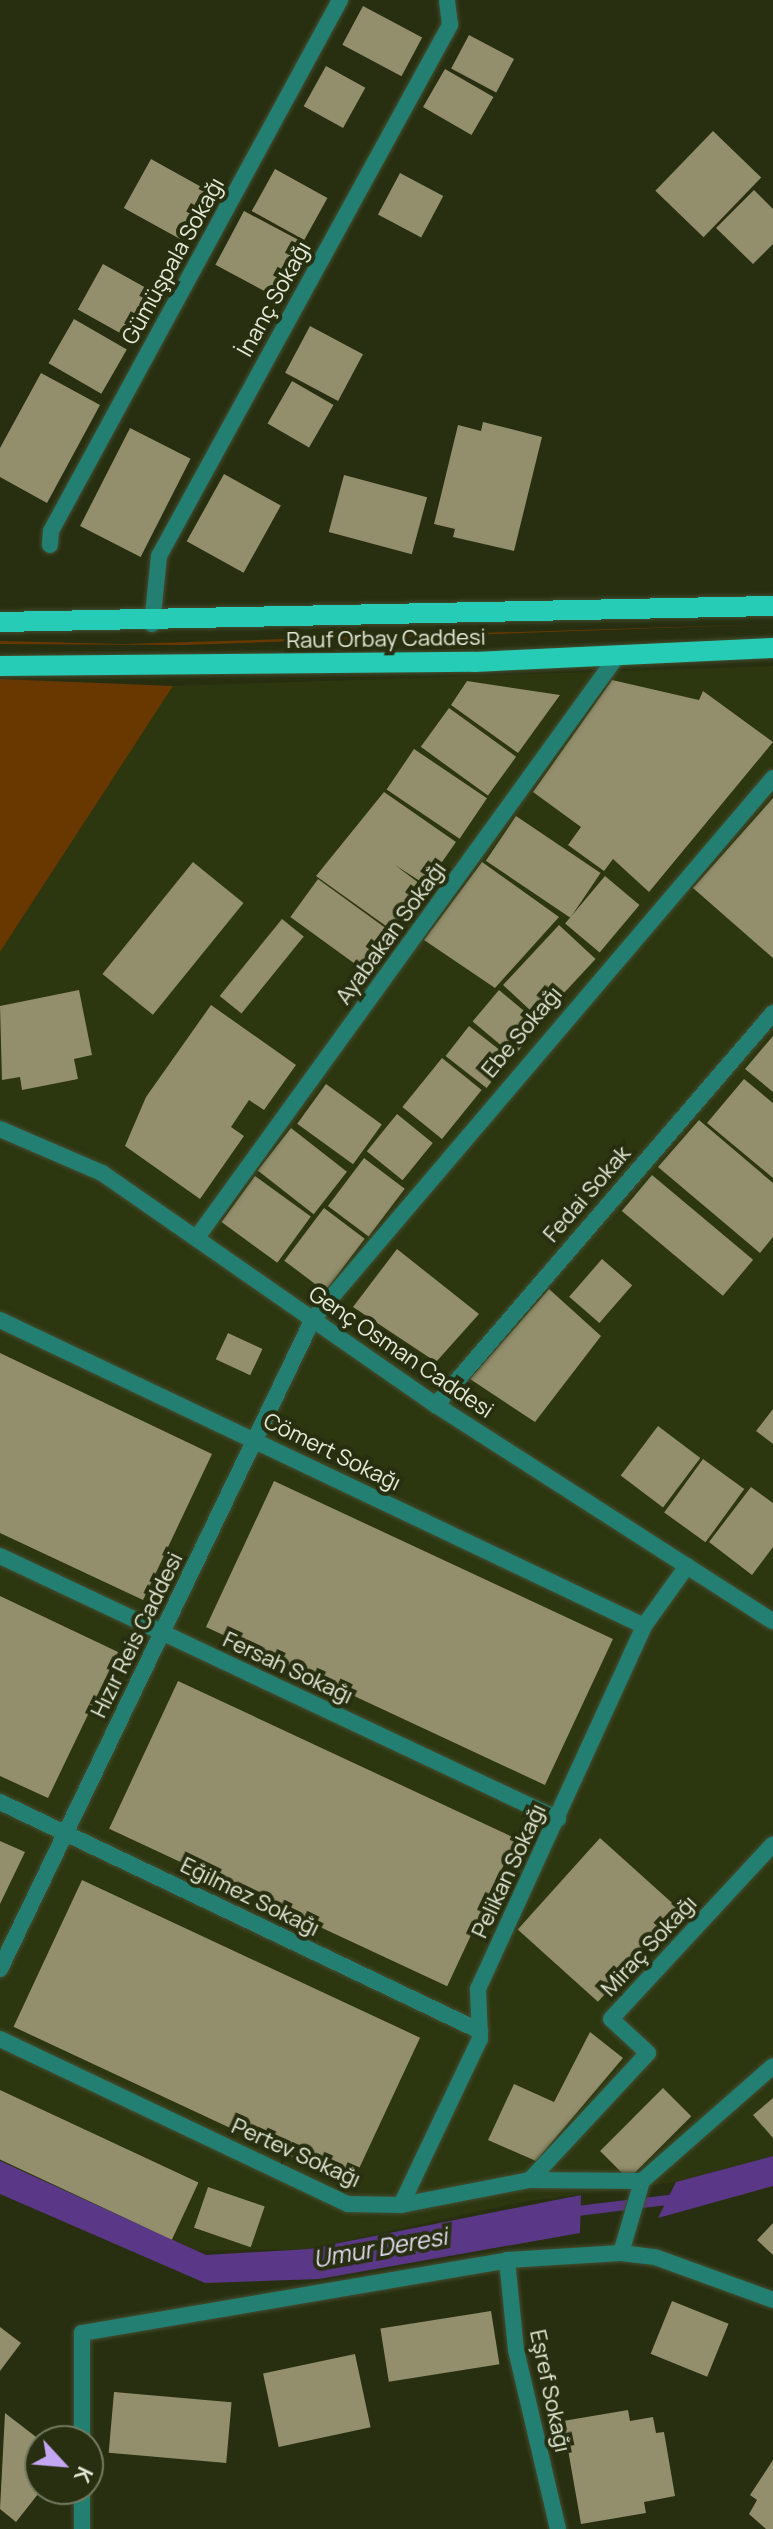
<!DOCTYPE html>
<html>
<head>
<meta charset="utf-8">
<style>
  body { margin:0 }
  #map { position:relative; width:773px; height:2529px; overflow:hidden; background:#272f10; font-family:Manrope,sans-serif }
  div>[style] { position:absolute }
  .built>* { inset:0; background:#2c360f }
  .green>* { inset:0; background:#683800 }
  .water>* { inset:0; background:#5b3788 }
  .stream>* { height:10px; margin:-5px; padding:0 5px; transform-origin:5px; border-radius:5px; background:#5b3788 }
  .building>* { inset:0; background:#938e6b; transform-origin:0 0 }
  .roads { filter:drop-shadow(0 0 2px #454d30) drop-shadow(0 0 2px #454d30) }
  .minor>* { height:16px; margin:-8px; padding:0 8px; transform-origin:8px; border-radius:8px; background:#227f71 }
  .tertiary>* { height:16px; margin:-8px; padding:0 8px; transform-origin:8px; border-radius:8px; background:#227f71 }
  .primary>* { height:20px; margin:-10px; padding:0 10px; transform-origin:10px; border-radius:10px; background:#26ccb6 }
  span { translate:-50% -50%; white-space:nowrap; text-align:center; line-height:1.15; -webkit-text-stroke:8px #272f10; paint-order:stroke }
  .street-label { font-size:22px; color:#e4ead7 }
  .water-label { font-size:24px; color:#e2daf1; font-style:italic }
  .north { position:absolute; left:24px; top:2425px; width:80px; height:80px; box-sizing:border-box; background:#272f10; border:2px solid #737a60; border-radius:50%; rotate:116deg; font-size:22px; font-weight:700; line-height:32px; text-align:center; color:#e4ead7 }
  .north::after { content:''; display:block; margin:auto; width:28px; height:36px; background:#c3a7f2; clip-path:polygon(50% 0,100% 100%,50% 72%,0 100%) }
</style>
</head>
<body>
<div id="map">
  <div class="built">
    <i style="clip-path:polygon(773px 666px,773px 2156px,676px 2182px,521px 2202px,309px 2249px,186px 2251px,0 2161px,0 952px,173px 686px)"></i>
  </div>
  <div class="green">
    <i style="clip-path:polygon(773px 624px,184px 645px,0 644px,0 641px,123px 644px)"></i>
    <i style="clip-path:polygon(0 679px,173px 686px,0 952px)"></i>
  </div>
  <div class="water">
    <i style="clip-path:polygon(773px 2156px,773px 2186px,658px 2218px,676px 2182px)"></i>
    <i style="clip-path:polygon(0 2161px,206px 2255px,309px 2249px,581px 2195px,580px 2233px,319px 2279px,205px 2283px,0 2194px)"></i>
  </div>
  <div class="stream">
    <i style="left:569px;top:2212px;width:109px;rotate:-6.9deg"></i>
  </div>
  <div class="building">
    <i style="left:363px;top:6px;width:67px;height:44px;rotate:28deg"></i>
    <i style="left:469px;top:35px;width:51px;height:38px;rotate:28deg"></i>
    <i style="left:326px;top:66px;width:45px;height:46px;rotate:29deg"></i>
    <i style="left:445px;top:69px;width:56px;height:44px;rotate:30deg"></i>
    <i style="left:713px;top:131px;width:67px;height:83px;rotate:44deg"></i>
    <i style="left:151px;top:159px;width:74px;height:56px;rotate:29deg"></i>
    <i style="left:275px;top:169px;width:60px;height:48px;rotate:29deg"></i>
    <i style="left:400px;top:173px;width:49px;height:47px;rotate:28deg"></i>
    <i style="clip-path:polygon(754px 190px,773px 209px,773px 244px,753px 264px,716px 228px)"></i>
    <i style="left:244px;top:211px;width:72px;height:61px;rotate:28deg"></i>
    <i style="left:103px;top:264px;width:56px;height:52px;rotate:29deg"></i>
    <i style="left:74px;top:319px;width:61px;height:51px;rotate:30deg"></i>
    <i style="left:310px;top:326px;width:60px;height:53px;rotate:28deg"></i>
    <i style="clip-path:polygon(41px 373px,100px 405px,47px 503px,0 477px,0 448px)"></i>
    <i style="left:292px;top:381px;width:48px;height:49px;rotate:30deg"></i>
    <i style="clip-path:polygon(483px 422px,542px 437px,514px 551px,453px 537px,455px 529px,434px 524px,458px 425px,481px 431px)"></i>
    <i style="left:130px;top:428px;width:68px;height:110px;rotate:27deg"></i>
    <i style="left:224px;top:474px;width:65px;height:77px;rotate:29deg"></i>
    <i style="left:344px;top:475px;width:86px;height:59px;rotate:15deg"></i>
    <i style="clip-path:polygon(612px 680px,699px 700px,703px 691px,773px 742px,649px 892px,613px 859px,604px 871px,568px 845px,581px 827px,533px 792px)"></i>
    <i style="clip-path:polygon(467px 681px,560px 695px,518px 753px,451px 705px)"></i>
    <i style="left:449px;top:708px;width:83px;height:48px;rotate:36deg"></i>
    <i style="left:414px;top:749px;width:88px;height:49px;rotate:34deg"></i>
    <i style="clip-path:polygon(384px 792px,456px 842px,426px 885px,395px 865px,424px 887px,393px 931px,316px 876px)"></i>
    <i style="clip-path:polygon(773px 798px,773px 958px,693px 888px)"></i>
    <i style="left:516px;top:816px;width:102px;height:54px;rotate:34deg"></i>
    <i style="left:193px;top:862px;width:65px;height:144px;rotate:39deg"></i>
    <i style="clip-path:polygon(482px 862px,559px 917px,495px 988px,424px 940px)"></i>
    <i style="left:605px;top:876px;width:45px;height:62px;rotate:40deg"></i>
    <i style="left:318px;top:879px;width:89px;height:47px;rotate:36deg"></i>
    <i style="left:282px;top:919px;width:28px;height:99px;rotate:39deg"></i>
    <i style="left:559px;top:925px;width:50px;height:82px;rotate:43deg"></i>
    <i style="clip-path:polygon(79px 990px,92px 1055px,74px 1059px,78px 1079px,22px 1090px,20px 1077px,2px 1080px,0 1006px)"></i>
    <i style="left:499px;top:990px;width:54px;height:41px;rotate:40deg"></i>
    <i style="clip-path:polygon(211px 1005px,296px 1065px,264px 1110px,249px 1100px,231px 1127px,244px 1136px,200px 1199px,125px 1146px,146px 1097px)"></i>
    <i style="left:469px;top:1026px;width:52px;height:38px;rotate:38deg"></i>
    <i style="clip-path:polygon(773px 1036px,773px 1092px,745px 1069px)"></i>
    <i style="left:442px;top:1058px;width:51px;height:63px;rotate:39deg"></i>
    <i style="clip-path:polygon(744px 1079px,773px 1103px,773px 1178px,707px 1123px)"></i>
    <i style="left:326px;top:1084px;width:69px;height:49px;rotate:36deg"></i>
    <i style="left:397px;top:1114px;width:46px;height:48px;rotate:39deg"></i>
    <i style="clip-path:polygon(699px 1120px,773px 1183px,773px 1237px,760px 1253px,658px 1167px)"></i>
    <i style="left:291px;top:1128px;width:71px;height:54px;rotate:38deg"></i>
    <i style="left:364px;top:1158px;width:51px;height:60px;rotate:37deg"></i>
    <i style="left:652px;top:1175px;width:132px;height:47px;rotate:40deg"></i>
    <i style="left:255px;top:1176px;width:69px;height:57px;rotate:36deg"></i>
    <i style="left:324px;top:1208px;width:51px;height:66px;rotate:37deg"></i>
    <i style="clip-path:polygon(397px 1249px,479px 1314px,436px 1362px,353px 1307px)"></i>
    <i style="left:602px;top:1259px;width:40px;height:50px;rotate:41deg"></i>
    <i style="clip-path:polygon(549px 1289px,601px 1336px,535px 1422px,470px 1379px)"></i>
    <i style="left:228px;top:1333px;width:38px;height:29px;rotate:25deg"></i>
    <i style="clip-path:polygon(0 1353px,212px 1454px,143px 1600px,0 1533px)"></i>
    <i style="clip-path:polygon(773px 1409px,773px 1444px,756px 1431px)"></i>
    <i style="left:658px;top:1426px;width:53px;height:62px;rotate:37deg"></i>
    <i style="left:703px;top:1459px;width:51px;height:66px;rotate:36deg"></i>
    <i style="left:274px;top:1481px;width:374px;height:161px;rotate:25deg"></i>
    <i style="clip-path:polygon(751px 1487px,773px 1503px,773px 1547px,752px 1575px,709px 1542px)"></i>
    <i style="clip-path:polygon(0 1596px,118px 1652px,48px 1798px,0 1776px)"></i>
    <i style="left:178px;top:1681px;width:373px;height:163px;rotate:25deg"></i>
    <i style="left:600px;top:1838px;width:108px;height:123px;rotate:42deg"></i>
    <i style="clip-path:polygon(0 1841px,25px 1852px,0 1904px)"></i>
    <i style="left:82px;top:1880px;width:373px;height:162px;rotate:25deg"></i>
    <i style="clip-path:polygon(590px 2032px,623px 2058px,536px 2161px,488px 2140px,514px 2084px,554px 2102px)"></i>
    <i style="left:663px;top:2088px;width:40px;height:89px;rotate:45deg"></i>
    <i style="left:0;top:2090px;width:219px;height:63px;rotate:25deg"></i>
    <i style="clip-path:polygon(773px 2098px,773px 2138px,753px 2115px)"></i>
    <i style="left:208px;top:2187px;width:60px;height:43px;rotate:19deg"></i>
    <i style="clip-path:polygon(773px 2223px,773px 2255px,757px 2240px)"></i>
    <i style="left:672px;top:2301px;width:61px;height:57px;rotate:22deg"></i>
    <i style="left:491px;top:2311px;width:54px;height:112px;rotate:81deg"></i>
    <i style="clip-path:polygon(0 2327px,21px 2343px,0 2371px)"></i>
    <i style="left:355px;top:2354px;width:75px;height:94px;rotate:78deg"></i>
    <i style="left:114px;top:2392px;width:118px;height:61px;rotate:5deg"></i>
    <i style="clip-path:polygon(628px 2410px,630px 2421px,653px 2417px,656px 2433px,664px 2432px,675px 2496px,644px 2502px,646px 2513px,581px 2524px,563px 2421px)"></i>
    <i style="clip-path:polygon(5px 2413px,40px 2440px,42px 2489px,16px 2522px,0 2509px)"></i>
    <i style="clip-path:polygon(773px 2460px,773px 2529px,766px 2529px,749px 2514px,757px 2500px,750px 2495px)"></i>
  </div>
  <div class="roads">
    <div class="minor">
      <i style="left:50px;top:545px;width:14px;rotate:-86deg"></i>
      <i style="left:51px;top:531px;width:605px;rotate:-61.44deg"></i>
      <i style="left:152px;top:624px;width:68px;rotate:-84.1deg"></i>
      <i style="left:159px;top:556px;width:606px;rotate:-61.28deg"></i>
      <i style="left:450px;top:25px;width:25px;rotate:-97deg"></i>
      <i style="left:198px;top:1236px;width:717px;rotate:-54.14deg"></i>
      <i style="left:313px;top:1319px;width:710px;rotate:-49.63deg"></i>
      <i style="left:0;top:1320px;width:713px;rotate:25.41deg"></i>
      <i style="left:436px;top:1405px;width:517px;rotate:-49.31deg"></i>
      <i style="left:0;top:1556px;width:617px;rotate:25.24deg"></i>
      <i style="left:0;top:1802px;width:532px;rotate:25.51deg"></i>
      <i style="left:0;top:2039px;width:385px;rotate:25.4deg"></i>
      <i style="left:348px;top:2204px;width:53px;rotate:1.1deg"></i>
      <i style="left:401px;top:2205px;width:131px;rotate:-11deg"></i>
      <i style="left:530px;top:2180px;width:112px;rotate:0.5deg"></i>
      <i style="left:530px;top:2180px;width:173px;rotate:-47.1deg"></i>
      <i style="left:648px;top:2053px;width:50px;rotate:-137.4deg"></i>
      <i style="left:611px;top:2019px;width:238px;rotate:-47.2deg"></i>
      <i style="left:642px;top:2181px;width:174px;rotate:-41.3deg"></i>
      <i style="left:401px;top:2205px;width:184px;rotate:-64.6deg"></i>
      <i style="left:480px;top:2039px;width:50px;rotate:-92.3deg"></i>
      <i style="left:478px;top:1989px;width:399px;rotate:-65.4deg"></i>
      <i style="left:644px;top:1626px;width:74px;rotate:-54.4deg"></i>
      <i style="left:621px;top:2253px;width:34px;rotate:7deg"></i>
      <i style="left:655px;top:2257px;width:126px;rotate:20deg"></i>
      <i style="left:507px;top:2260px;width:90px;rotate:84.3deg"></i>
      <i style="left:516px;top:2350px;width:184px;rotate:76.8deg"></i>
      <i style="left:82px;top:2441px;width:108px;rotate:-90deg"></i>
      <i style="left:82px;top:2333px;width:431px;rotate:-9.7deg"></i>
      <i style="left:507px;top:2260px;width:114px;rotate:-3.5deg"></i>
      <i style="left:621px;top:2253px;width:75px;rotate:-73.7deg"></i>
      <i style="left:82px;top:2489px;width:40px;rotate:90deg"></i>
    </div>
    <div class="tertiary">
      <i style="left:0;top:1129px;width:111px;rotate:23.3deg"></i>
      <i style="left:102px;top:1173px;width:407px;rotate:34.8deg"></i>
      <i style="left:436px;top:1405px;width:400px;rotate:32.7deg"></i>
      <i style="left:0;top:1969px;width:721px;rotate:-64.29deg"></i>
    </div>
    <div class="primary">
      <i style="left:0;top:622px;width:773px;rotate:-1.19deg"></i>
      <i style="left:0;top:666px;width:474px;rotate:-0.5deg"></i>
      <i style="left:474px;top:662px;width:299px;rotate:-2.7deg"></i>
    </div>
  </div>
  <div class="street-label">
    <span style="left:173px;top:261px;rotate:-61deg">Gümüşpala Sokağı</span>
    <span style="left:274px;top:299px;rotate:-61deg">İnanç Sokağı</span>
    <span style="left:386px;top:639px;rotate:-1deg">Rauf Orbay Caddesi</span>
    <span style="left:391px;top:933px;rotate:-54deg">Ayabakan Sokağı</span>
    <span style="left:522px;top:1032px;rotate:-50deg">Ebe Sokağı</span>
    <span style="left:587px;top:1194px;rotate:-49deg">Fedai Sokak</span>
    <span style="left:401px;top:1352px;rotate:34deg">Genç Osman Caddesi</span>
    <span style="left:332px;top:1452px;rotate:26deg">Cömert Sokağı</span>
    <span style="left:137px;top:1635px;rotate:-64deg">Hızır Reis Caddesi</span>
    <span style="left:288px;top:1668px;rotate:25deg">Fersah Sokağı</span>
    <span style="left:509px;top:1871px;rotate:-65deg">Pelikan Sokağı</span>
    <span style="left:250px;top:1897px;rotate:26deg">Eğilmez Sokağı</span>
    <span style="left:649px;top:1946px;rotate:-47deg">Miraç Sokağı</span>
    <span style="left:296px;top:2153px;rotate:24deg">Pertev Sokağı</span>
    <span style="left:550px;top:2391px;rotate:78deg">Eşref Sokağı</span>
  </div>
  <div class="water-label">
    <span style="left:380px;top:2247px;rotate:-10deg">Umur Deresi</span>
  </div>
  <div class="north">K</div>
</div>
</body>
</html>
